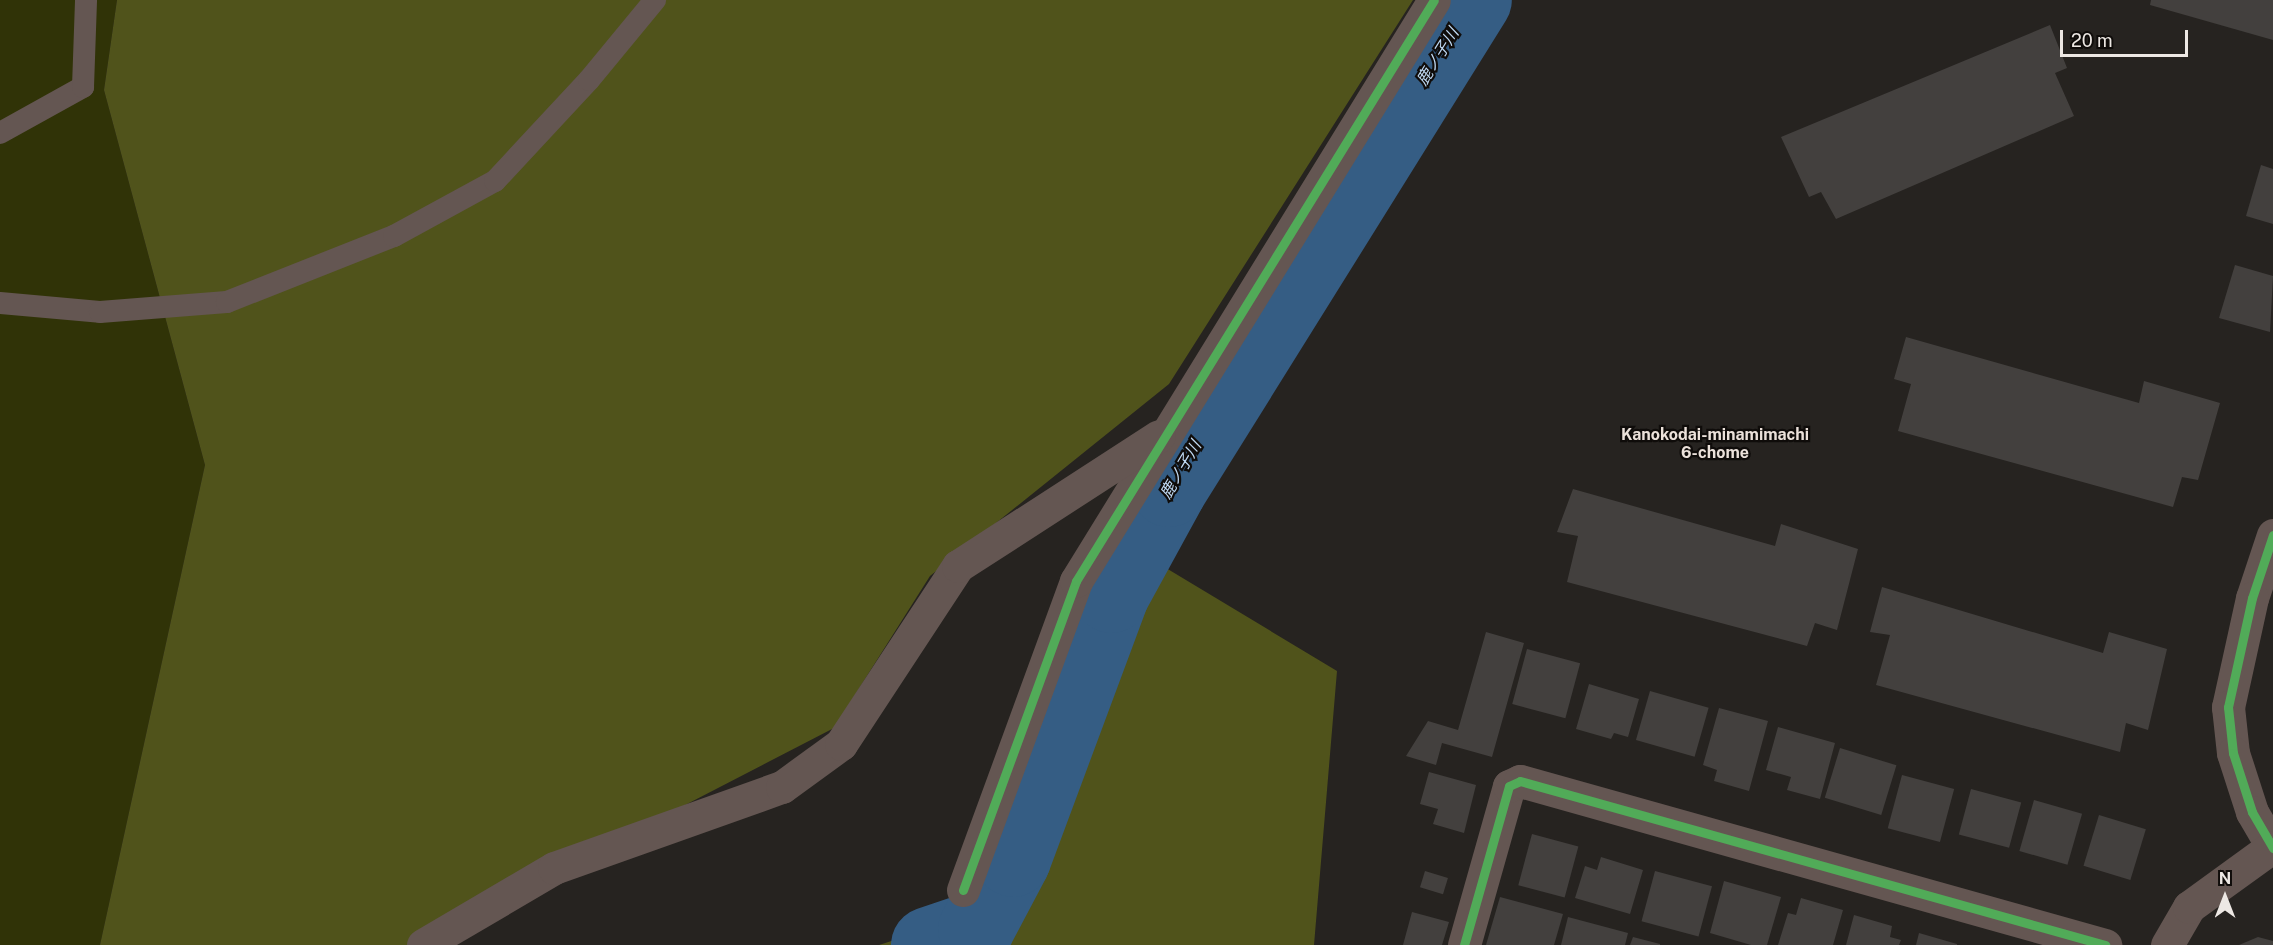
<!DOCTYPE html>
<html>
<head>
<meta charset="utf-8">
<style>
  body { margin:0 }
  #map { position:relative; width:2273px; height:945px; overflow:hidden; background:#262320; font-family:"Public Sans","Noto Sans JP",sans-serif }
  div>[style] { position:absolute }
  .green>* { inset:0; background:#303307 }
  .forest>* { inset:0; background:#50531b }
  .river>* { height:76px; margin:-38px; padding:0 38px; transform-origin:38px; border-radius:38px; background:#355d84 }
  .building>* { inset:0; background:#43403e; transform-origin:0 0 }
  .lane>* { height:22px; margin:-11px; padding:0 11px; transform-origin:11px; border-radius:11px; background:#645652 }
  .street>* { height:33px; margin:-16.5px; padding:0 16.5px; transform-origin:16.5px; border-radius:16.5px; background:#645652 }
  .cycleway>* { height:9px; margin:-4.5px; padding:0 4.5px; transform-origin:4.5px; border-radius:4.5px; background:#51ab58 }
  span { translate:-50% -50%; white-space:nowrap; text-align:center; line-height:1.15; -webkit-text-stroke:4.5px #0f0c0a; paint-order:stroke }
  .water-label { font-size:16px; color:#c0daf4; font-style:italic }
  .neighbourhood-label { font-size:16px; color:#ebe1da; font-weight:700 }
  .north { position:absolute; left:2195px; top:867px; width:60px; height:60px; -webkit-text-stroke:4px #0f0c0a; paint-order:stroke; rotate:0deg; font-size:16px; font-weight:700; line-height:24px; text-align:center; color:#ede8e4 }
  .north::after { content:''; display:block; margin:auto; width:21px; height:27px; background:#ede8e4; clip-path:polygon(50% 0,100% 100%,50% 72%,0 100%) }
  .scale { position:absolute; left:2060px; top:30px; width:128px; height:27px; box-sizing:border-box; border:3px solid #ede8e4; border-top:0; padding-left:8px; font-size:18px; line-height:21px; white-space:nowrap; color:#ede8e4; -webkit-text-stroke:4px #0f0c0a; paint-order:stroke }
</style>
</head>
<body>
<div id="map">
  <div class="green">
    <i style="clip-path:polygon(0 0,117px 0,104px 90px,205px 465px,100px 945px,0 945px)"></i>
  </div>
  <div class="forest">
    <i style="clip-path:polygon(117px 0,1413px 0,1169px 384px,930px 576px,834px 728px,414px 945px,100px 945px,205px 465px,104px 90px)"></i>
    <i style="clip-path:polygon(1166px 568px,1337px 671px,1314px 945px,879px 945px,1000px 906px)"></i>
  </div>
  <div class="river">
    <i style="left:929px;top:945px;width:50px;rotate:-18.8deg"></i>
    <i style="left:976px;top:929px;width:79px;rotate:-62.1deg"></i>
    <i style="left:1013px;top:859px;width:282px;rotate:-69.6deg"></i>
    <i style="left:1111px;top:595px;width:121px;rotate:-61.3deg"></i>
    <i style="left:1169px;top:489px;width:576px;rotate:-58.05deg"></i>
  </div>
  <div class="building">
    <i style="clip-path:polygon(2151px 0,2273px 0,2273px 40px,2150px 5px)"></i>
    <i style="clip-path:polygon(2050px 25px,2067px 68px,2055px 73px,2074px 116px,1836px 219px,1821px 192px,1809px 197px,1781px 137px)"></i>
    <i style="clip-path:polygon(2261px 165px,2273px 169px,2273px 224px,2246px 216px)"></i>
    <i style="clip-path:polygon(2235px 265px,2273px 276px,2270px 332px,2219px 318px)"></i>
    <i style="clip-path:polygon(1906px 337px,2139px 403px,2144px 381px,2220px 403px,2198px 480px,2182px 477px,2173px 507px,1898px 431px,1911px 384px,1894px 379px)"></i>
    <i style="clip-path:polygon(1573px 489px,1775px 546px,1781px 524px,1858px 549px,1837px 630px,1815px 623px,1807px 646px,1567px 582px,1578px 536px,1557px 532px)"></i>
    <i style="clip-path:polygon(1882px 587px,2103px 653px,2109px 632px,2167px 649px,2148px 730px,2126px 723px,2120px 752px,1876px 685px,1890px 635px,1870px 632px)"></i>
    <i style="clip-path:polygon(1486px 632px,1524px 643px,1492px 757px,1442px 743px,1436px 765px,1406px 756px,1428px 721px,1458px 730px)"></i>
    <i style="left:1527px;top:649px;width:55px;height:57px;rotate:15deg"></i>
    <i style="clip-path:polygon(1589px 684px,1639px 699px,1628px 737px,1614px 733px,1611px 739px,1576px 729px)"></i>
    <i style="left:1650px;top:691px;width:61px;height:51px;rotate:16deg"></i>
    <i style="clip-path:polygon(1719px 708px,1768px 721px,1749px 791px,1714px 781px,1717px 770px,1703px 765px)"></i>
    <i style="clip-path:polygon(1778px 727px,1835px 743px,1820px 799px,1787px 790px,1791px 777px,1766px 770px)"></i>
    <i style="left:1840px;top:748px;width:59px;height:52px;rotate:17deg"></i>
    <i style="clip-path:polygon(1429px 772px,1476px 785px,1464px 833px,1433px 824px,1438px 809px,1420px 804px)"></i>
    <i style="left:1902px;top:775px;width:54px;height:55px;rotate:15deg"></i>
    <i style="left:1971px;top:789px;width:52px;height:47px;rotate:15deg"></i>
    <i style="left:2034px;top:800px;width:50px;height:53px;rotate:16deg"></i>
    <i style="left:2099px;top:815px;width:49px;height:53px;rotate:17deg"></i>
    <i style="left:1532px;top:834px;width:48px;height:53px;rotate:15deg"></i>
    <i style="clip-path:polygon(1601px 857px,1643px 870px,1630px 914px,1575px 898px,1585px 866px,1597px 870px)"></i>
    <i style="left:1425px;top:871px;width:24px;height:17px;rotate:17deg"></i>
    <i style="left:1655px;top:871px;width:59px;height:52px;rotate:15deg"></i>
    <i style="clip-path:polygon(1724px 881px,1781px 897px,1767px 945px,1751px 945px,1710px 933px)"></i>
    <i style="clip-path:polygon(1500px 897px,1563px 914px,1554px 945px,1486px 945px)"></i>
    <i style="clip-path:polygon(1801px 898px,1843px 910px,1833px 945px,1778px 945px,1788px 913px,1796px 915px)"></i>
    <i style="clip-path:polygon(1412px 912px,1449px 922px,1442px 945px,1403px 945px)"></i>
    <i style="clip-path:polygon(1854px 915px,1892px 926px,1890px 937px,1901px 940px,1899px 945px,1846px 945px)"></i>
    <i style="clip-path:polygon(1568px 917px,1628px 933px,1625px 945px,1561px 945px)"></i>
    <i style="clip-path:polygon(1919px 933px,1957px 944px,1957px 945px,1916px 945px)"></i>
    <i style="clip-path:polygon(1633px 937px,1660px 944px,1660px 945px,1630px 945px)"></i>
    <i style="clip-path:polygon(2258px 937px,2273px 941px,2273px 945px,2239px 945px)"></i>
  </div>
  <div class="lane">
    <i style="left:0;top:133px;width:95px;rotate:-29deg"></i>
    <i style="left:83px;top:87px;width:87px;rotate:-88deg"></i>
    <i style="left:0;top:303px;width:100px;rotate:5.1deg"></i>
    <i style="left:100px;top:312px;width:127px;rotate:-4.5deg"></i>
    <i style="left:227px;top:302px;width:180px;rotate:-21.6deg"></i>
    <i style="left:394px;top:236px;width:115px;rotate:-28.6deg"></i>
    <i style="left:495px;top:181px;width:138px;rotate:-47.1deg"></i>
    <i style="left:589px;top:80px;width:104px;rotate:-50.5deg"></i>
  </div>
  <div class="street">
    <i style="left:2273px;top:535px;width:66px;rotate:108.4deg"></i>
    <i style="left:2252px;top:598px;width:112px;rotate:102.4deg"></i>
    <i style="left:2228px;top:707px;width:46px;rotate:83.8deg"></i>
    <i style="left:2233px;top:753px;width:62px;rotate:72.1deg"></i>
    <i style="left:2252px;top:812px;width:42px;rotate:59.7deg"></i>
    <i style="left:963px;top:890px;width:329px;rotate:-69.9deg"></i>
    <i style="left:1076px;top:581px;width:682px;rotate:-58.36deg"></i>
    <i style="left:423px;top:945px;width:152px;rotate:-30.4deg"></i>
    <i style="left:554px;top:868px;width:242px;rotate:-19.6deg"></i>
    <i style="left:782px;top:787px;width:73px;rotate:-36.1deg"></i>
    <i style="left:841px;top:744px;width:213px;rotate:-56.7deg"></i>
    <i style="left:958px;top:566px;width:239px;rotate:-32.9deg"></i>
    <i style="left:1464px;top:945px;width:165px;rotate:-74.2deg"></i>
    <i style="left:1509px;top:786px;width:12px;rotate:-24deg"></i>
    <i style="left:1520px;top:781px;width:608px;rotate:15.66deg"></i>
    <i style="left:2167px;top:945px;width:44px;rotate:-59.9deg"></i>
    <i style="left:2189px;top:907px;width:102px;rotate:-35.9deg"></i>
  </div>
  <div class="cycleway">
    <i style="left:2273px;top:535px;width:66px;rotate:108.4deg"></i>
    <i style="left:2252px;top:598px;width:112px;rotate:102.4deg"></i>
    <i style="left:2228px;top:707px;width:46px;rotate:83.8deg"></i>
    <i style="left:2233px;top:753px;width:62px;rotate:72.1deg"></i>
    <i style="left:2252px;top:812px;width:42px;rotate:59.7deg"></i>
    <i style="left:963px;top:890px;width:329px;rotate:-69.9deg"></i>
    <i style="left:1076px;top:581px;width:682px;rotate:-58.36deg"></i>
    <i style="left:1464px;top:945px;width:165px;rotate:-74.2deg"></i>
    <i style="left:1509px;top:786px;width:12px;rotate:-24deg"></i>
    <i style="left:1520px;top:781px;width:608px;rotate:15.66deg"></i>
  </div>
  <div class="water-label">
    <span style="left:1438px;top:57px;rotate:-58deg">鹿ノ子川</span>
    <span style="left:1181px;top:470px;rotate:-59deg">鹿ノ子川</span>
  </div>
  <div class="neighbourhood-label">
    <span style="left:1715px;top:444px">Kanokodai-minamimachi<br>6-chome</span>
  </div>
  <div class="north">N</div>
  <div class="scale">20 m</div>
</div>
</body>
</html>
